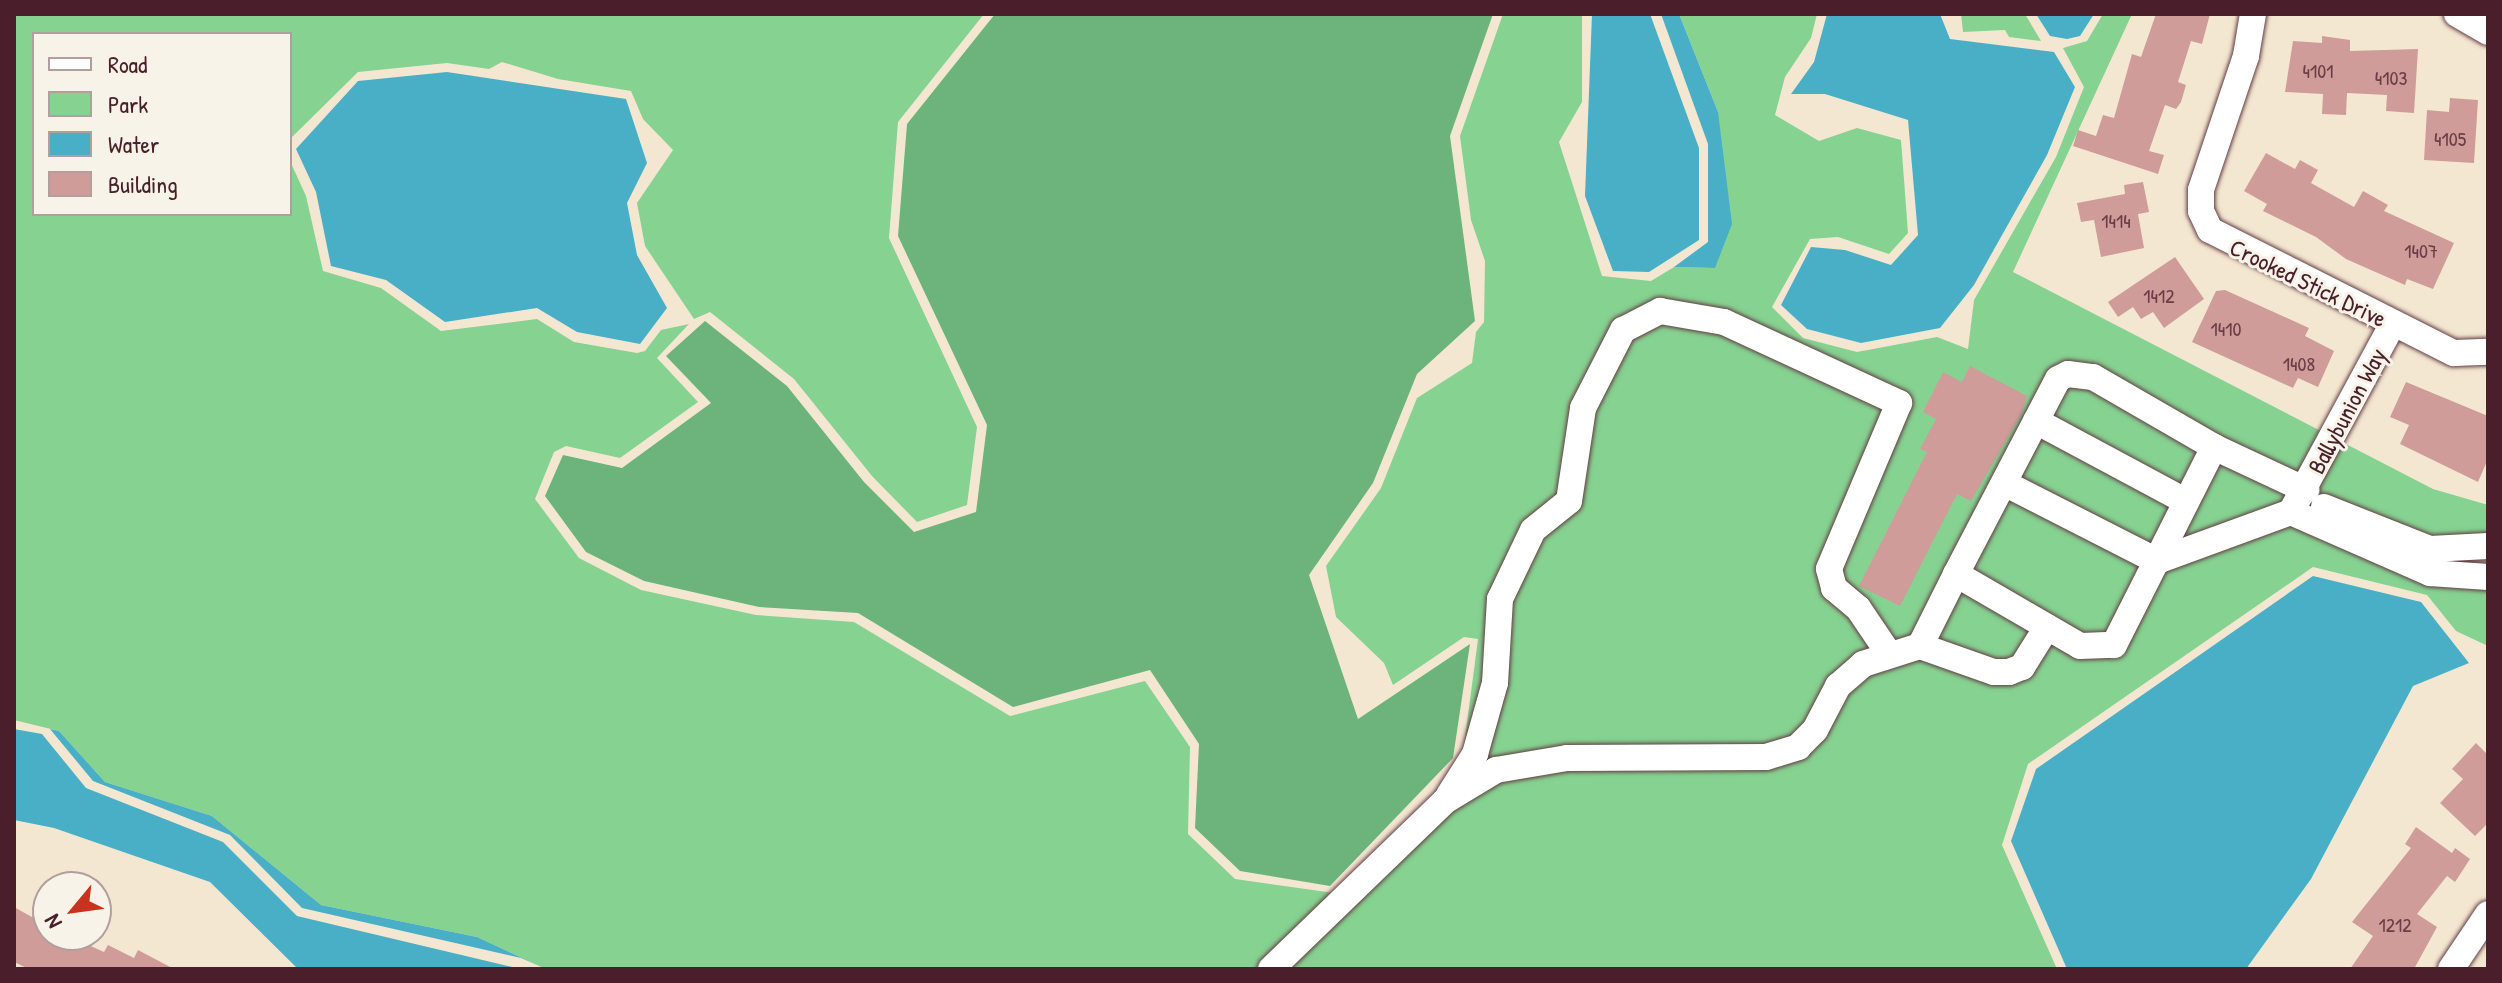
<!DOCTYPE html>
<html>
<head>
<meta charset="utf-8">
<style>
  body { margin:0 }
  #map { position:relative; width:2502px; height:983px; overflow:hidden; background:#f4e7d1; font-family:"Patrick Hand",sans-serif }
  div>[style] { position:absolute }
  .green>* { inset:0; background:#86d291 }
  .forest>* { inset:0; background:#6cb47b }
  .water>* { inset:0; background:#48afc7 }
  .building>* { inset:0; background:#cf9c9a }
  .roads { filter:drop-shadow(0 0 2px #643d44) drop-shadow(0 0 2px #643d44) }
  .minor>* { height:26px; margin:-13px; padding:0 13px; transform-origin:13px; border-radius:13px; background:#fff }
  span { translate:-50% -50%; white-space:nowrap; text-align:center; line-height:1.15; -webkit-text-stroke:6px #f7f3e8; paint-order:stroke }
  .number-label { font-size:20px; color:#6b3e47 }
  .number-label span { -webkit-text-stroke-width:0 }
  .street-label { font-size:24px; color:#4a1f2b }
  .frame { position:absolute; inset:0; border:16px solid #4a1f2b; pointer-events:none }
  .legend { position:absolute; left:32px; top:32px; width:260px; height:184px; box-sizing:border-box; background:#f7f3e8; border:2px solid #b29e9c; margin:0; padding:10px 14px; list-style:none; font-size:24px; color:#4a1f2b }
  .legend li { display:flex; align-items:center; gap:16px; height:40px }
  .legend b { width:40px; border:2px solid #b29e9c }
  .north { position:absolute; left:32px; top:871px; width:80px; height:80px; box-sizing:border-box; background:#f7f3e8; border:2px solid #b29e9c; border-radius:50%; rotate:241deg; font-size:22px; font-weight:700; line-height:32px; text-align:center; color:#4a1f2b }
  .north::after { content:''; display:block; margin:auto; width:28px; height:36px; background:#c8321e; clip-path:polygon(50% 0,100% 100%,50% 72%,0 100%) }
</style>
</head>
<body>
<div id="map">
  <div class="green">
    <i style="clip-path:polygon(14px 14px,984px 14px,898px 122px,889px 238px,977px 427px,967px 505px,917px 522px,872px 476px,794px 379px,710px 312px,694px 319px,645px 246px,637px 203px,673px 150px,643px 119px,631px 91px,558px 79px,502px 62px,489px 69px,447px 63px,358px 72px,290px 139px,290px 34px,34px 34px,34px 214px,290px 214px,290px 161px,306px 196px,323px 271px,381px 288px,441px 331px,537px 319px,574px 342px,637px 353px,645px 351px,661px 330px,689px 324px,657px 358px,698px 402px,620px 458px,566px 446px,554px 452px,535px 499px,579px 558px,641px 590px,756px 615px,854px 622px,1010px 716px,1145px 681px,1190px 747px,1188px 834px,1235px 879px,1334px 893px,1424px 806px,1462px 761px,1478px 639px,1464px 637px,1393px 685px,1384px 663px,1336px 617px,1326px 566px,1381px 488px,1417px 398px,1472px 363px,1476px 332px,1484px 322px,1485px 261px,1471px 220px,1460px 136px,1503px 14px,1582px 14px,1582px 102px,1559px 142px,1602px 276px,1651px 281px,1674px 267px,1715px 268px,1718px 112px,1679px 14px,1817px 14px,1811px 38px,1785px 77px,1775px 115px,1819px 141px,1857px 128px,1901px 140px,1908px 233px,1889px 254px,1838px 237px,1810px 239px,1772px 307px,1803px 338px,1857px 352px,1937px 337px,1968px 349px,1974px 300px,2056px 157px,2084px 87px,2063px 48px,2087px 41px,2103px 14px,2132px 14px,2013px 272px,2433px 489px,2488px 505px,2488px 535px,2433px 538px,2309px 489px,2292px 524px,2425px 582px,2488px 587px,2488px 646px,2456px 631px,2427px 595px,2313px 567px,2028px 764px,2002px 845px,2057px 969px,546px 969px,477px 937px,321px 905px,212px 816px,105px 782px,59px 731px,14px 720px)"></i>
    <i style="clip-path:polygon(1961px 14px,2025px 14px,2041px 41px,2009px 37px,2005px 30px,1963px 32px)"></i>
  </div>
  <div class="forest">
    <i style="clip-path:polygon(995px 14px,1493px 14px,1450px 136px,1475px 321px,1417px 374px,1373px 483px,1309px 575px,1358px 719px,1470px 644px,1453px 758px,1330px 886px,1240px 871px,1195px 828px,1199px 744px,1150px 670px,1013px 707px,858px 613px,759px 607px,644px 581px,586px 552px,545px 496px,563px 455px,622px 468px,711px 403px,666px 356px,705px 321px,787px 386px,864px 482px,914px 532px,976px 512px,987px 425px,898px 236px,907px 124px)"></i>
  </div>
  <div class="water">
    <i style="clip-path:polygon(1592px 14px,1650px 14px,1699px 148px,1699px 240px,1649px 272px,1613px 271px,1585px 196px)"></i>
    <i style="clip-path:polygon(1661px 14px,1679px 14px,1718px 112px,1732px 224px,1715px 268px,1674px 267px,1708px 242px,1708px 144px)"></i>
    <i style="clip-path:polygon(1827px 14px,1940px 14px,1950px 39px,2054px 52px,2075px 87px,2047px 155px,1974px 285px,1940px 328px,1861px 343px,1807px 329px,1781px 305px,1811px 247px,1845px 250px,1891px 265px,1918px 235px,1908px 120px,1825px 94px,1791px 94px,1814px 62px)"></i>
    <i style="clip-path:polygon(2036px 14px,2094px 14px,2080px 36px,2067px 39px,2050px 36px)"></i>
    <i style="clip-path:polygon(447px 72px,626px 99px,647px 163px,627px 203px,637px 255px,667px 308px,640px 344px,577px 332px,537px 308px,445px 322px,386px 280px,331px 266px,316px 192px,296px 149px,358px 81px)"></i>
    <i style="clip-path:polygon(2313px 576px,2421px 602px,2469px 663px,2413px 686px,2311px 879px,2246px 969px,2067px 969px,2011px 841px,2036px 769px)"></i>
    <i style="clip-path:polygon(14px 729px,42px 734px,86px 788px,223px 842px,297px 916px,521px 969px,297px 968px,210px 882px,54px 828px,14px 820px)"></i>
    <i style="clip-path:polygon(50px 729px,59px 731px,105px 782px,212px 816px,321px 905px,477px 937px,546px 969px,521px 958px,302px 908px,230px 835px,93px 781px)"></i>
  </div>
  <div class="building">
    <i style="clip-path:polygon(2156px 14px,2210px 14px,2202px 44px,2191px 41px,2178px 82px,2186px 85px,2181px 102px,2176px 109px,2165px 105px,2149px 151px,2164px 155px,2158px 174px,2073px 146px,2078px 130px,2096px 136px,2103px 115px,2114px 118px,2132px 54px,2141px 57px)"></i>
    <i style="clip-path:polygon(2322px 36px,2350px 40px,2350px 51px,2418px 49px,2414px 113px,2386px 111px,2387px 95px,2347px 93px,2346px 115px,2322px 114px,2323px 94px,2285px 92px,2293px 41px,2322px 43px)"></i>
    <i style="clip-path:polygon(2450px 98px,2478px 100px,2474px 163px,2424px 160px,2427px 110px,2449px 112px)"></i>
    <i style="clip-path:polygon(2266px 153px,2295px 169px,2300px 160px,2318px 170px,2311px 183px,2354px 207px,2363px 191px,2388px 205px,2384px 211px,2454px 243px,2433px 289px,2407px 279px,2405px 285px,2346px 259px,2316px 237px,2263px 211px,2267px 204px,2244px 191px)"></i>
    <i style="clip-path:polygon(2143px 182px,2149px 212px,2138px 214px,2144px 248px,2101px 257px,2094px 220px,2081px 222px,2077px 203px,2125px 194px,2124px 185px)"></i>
    <i style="clip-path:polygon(2175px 257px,2204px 299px,2164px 328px,2153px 312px,2141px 319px,2133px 307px,2118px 317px,2108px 302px)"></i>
    <i style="clip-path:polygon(2225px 290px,2309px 328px,2305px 336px,2334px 351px,2318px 387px,2298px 378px,2293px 388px,2192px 342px,2216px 291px)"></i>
    <i style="clip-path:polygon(1970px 366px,2027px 396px,2022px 413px,1971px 501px,1957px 494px,1900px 606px,1859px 586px,1927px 452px,1920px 449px,1936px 419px,1923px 412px,1943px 372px,1962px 382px)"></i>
    <i style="clip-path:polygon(2406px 382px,2488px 416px,2488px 459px,2478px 482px,2400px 444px,2409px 425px,2390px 417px)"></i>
    <i style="clip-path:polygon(2476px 743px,2488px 755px,2488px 823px,2475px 836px,2440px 803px,2463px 779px,2452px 769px)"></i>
    <i style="clip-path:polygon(2416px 827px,2452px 853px,2455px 848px,2470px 859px,2455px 882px,2447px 876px,2417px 914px,2437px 927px,2414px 969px,2350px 969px,2373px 936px,2352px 922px,2411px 848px,2405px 844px)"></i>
    <i style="clip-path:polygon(14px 907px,48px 926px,48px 935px,77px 935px,75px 939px,104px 952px,108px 945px,134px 958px,138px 950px,174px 969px,29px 969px,14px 962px)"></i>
  </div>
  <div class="roads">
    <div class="minor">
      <i style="left:2253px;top:14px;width:43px;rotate:99.5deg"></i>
      <i style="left:2246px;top:56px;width:141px;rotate:108.6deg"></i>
      <i style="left:2201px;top:190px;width:21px;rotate:90deg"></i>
      <i style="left:2201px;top:211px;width:21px;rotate:65deg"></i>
      <i style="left:2210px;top:230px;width:273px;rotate:26.8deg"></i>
      <i style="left:2454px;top:353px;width:34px;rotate:-2deg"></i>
      <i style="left:2457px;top:14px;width:36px;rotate:30deg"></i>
      <i style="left:2036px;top:421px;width:169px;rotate:28.2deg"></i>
      <i style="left:2004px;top:483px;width:172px;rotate:27deg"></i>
      <i style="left:2324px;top:507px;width:114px;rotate:21.6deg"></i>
      <i style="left:2430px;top:549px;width:58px;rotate:-3deg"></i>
      <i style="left:2291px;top:512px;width:152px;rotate:23.7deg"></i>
      <i style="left:2430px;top:573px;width:58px;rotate:3.9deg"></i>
      <i style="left:2157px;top:561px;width:143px;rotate:-20.1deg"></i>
      <i style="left:2291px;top:512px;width:213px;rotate:-61.6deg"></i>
      <i style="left:1956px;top:574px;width:220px;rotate:-62.4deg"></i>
      <i style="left:2058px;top:379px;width:11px;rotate:-27deg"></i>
      <i style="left:2068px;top:374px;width:25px;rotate:7deg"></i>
      <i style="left:2093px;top:377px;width:140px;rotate:30deg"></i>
      <i style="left:1920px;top:646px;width:78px;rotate:19.4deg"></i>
      <i style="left:1994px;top:672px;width:15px"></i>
      <i style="left:2009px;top:672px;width:14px;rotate:-21deg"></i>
      <i style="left:2022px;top:667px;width:47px;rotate:-58deg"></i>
      <i style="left:1449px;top:795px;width:49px;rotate:-57.6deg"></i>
      <i style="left:1475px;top:754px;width:74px;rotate:-74.3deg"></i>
      <i style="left:1495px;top:683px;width:84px;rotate:-86.6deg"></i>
      <i style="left:1500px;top:599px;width:76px;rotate:-64.4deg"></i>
      <i style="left:1533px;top:530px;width:46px;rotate:-38.9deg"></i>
      <i style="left:1569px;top:501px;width:94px;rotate:-81.4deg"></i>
      <i style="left:1583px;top:408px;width:88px;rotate:-62.9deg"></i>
      <i style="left:1623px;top:330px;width:42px;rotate:-27.2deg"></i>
      <i style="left:1660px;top:311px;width:65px;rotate:9.8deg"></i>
      <i style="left:1724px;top:322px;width:193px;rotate:24.8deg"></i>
      <i style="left:1899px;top:403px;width:180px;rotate:112.9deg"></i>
      <i style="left:1829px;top:569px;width:20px;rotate:75deg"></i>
      <i style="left:1834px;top:588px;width:31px;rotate:40deg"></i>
      <i style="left:1858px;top:608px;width:55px;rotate:56deg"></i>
      <i style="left:1271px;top:969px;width:242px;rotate:-44deg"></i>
      <i style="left:1445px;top:801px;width:60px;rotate:-31.3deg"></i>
      <i style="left:1496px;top:770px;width:72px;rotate:-9.6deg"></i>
      <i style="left:1567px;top:758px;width:199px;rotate:-0.3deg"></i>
      <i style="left:1766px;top:757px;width:34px;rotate:-17deg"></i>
      <i style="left:1798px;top:747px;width:24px;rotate:-45deg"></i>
      <i style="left:1815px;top:730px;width:50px;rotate:-62.4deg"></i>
      <i style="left:1838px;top:686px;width:33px;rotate:-41deg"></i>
      <i style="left:1863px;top:664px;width:60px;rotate:-17.5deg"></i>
      <i style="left:1920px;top:646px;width:80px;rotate:-63.4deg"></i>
      <i style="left:1956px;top:574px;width:143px;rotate:30.1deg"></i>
      <i style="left:2080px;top:646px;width:34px;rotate:-2deg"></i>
      <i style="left:2114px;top:645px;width:222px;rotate:-63.2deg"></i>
      <i style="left:2214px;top:447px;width:102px;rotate:25.1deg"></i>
      <i style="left:2451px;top:969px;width:66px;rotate:-56.1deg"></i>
    </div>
  </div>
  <div class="number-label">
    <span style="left:2318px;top:70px">4101</span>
    <span style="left:2391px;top:77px">4103</span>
    <span style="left:2450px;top:138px">4105</span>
    <span style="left:2116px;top:220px">1414</span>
    <span style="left:2421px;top:250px">1407</span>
    <span style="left:2159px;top:295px">1412</span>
    <span style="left:2226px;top:328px">1410</span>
    <span style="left:2299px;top:363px">1408</span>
    <span style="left:2395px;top:924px">1212</span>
  </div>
  <div class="street-label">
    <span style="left:2308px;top:283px;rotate:26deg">Crooked Stick Drive</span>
    <span style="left:2347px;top:411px;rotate:-62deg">Ballybunion Way</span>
  </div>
  <div class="frame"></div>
  <ul class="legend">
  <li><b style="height:10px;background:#fff"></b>Road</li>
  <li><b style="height:22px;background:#86d291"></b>Park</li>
  <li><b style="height:22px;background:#48afc7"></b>Water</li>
  <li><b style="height:22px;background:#cf9c9a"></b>Building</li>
  </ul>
  <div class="north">N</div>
</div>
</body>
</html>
